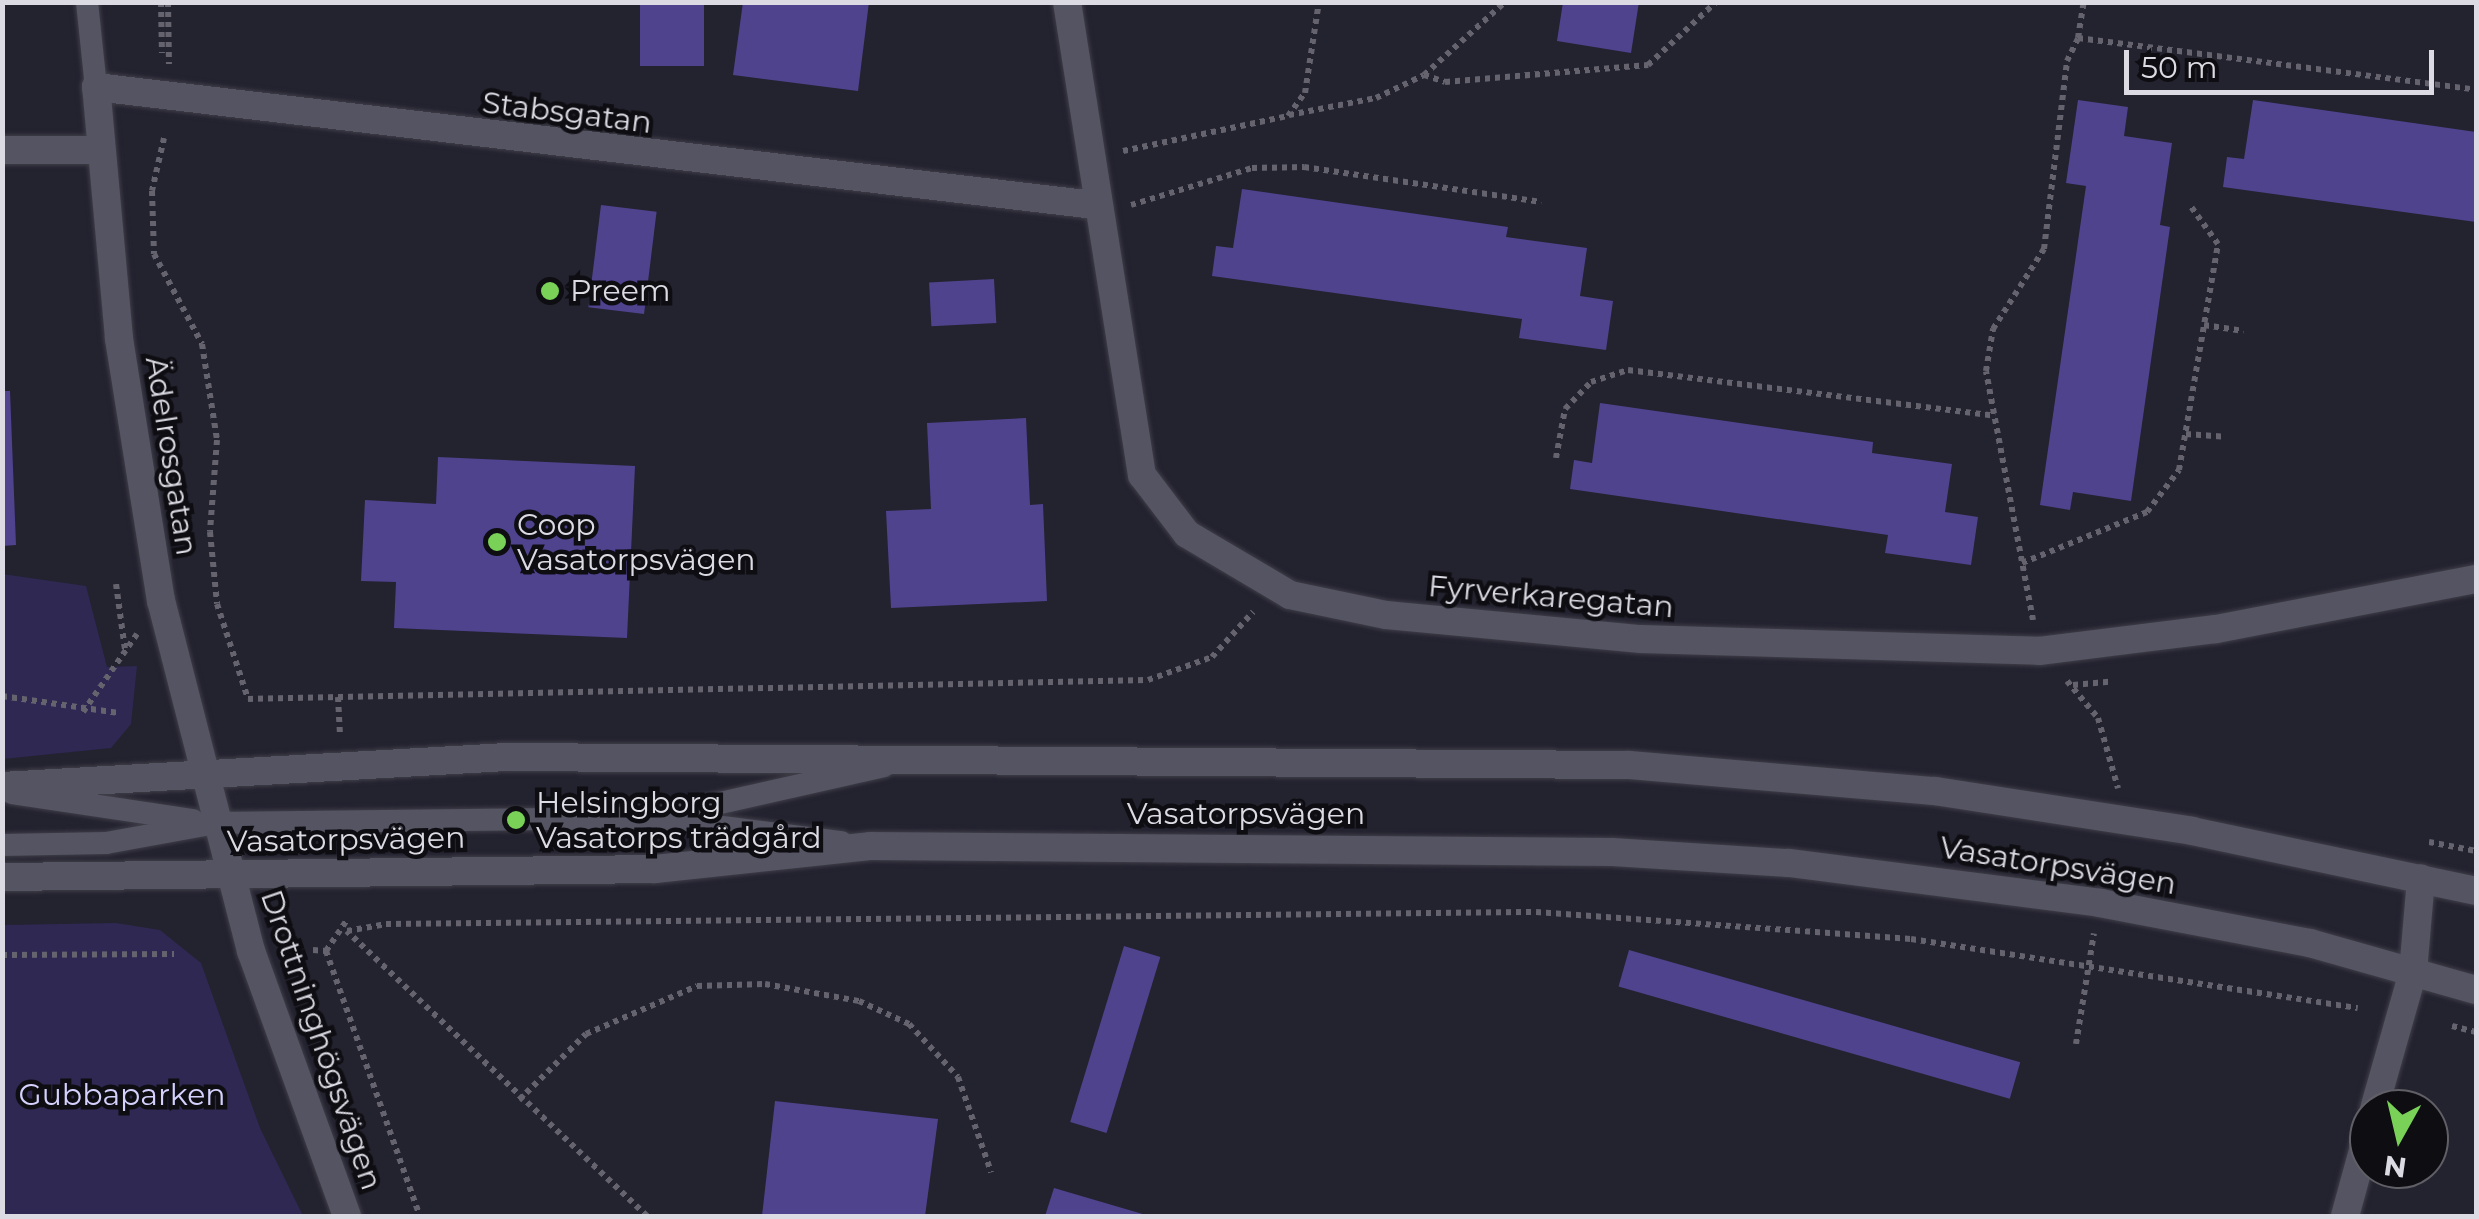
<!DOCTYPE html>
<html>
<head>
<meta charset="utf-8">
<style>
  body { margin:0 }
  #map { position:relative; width:2479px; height:1219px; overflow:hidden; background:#23222f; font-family:Montserrat,sans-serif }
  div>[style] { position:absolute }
  .green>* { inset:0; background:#2e2852 }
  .building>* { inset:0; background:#4f438e; transform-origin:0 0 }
  .path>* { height:6px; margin-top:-3px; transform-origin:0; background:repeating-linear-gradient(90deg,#64636e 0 5px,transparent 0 10px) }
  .roads { filter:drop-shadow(0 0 2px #3f3e48) drop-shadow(0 0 2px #3f3e48) }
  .service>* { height:22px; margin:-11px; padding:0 11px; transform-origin:11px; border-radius:11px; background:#555463 }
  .minor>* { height:28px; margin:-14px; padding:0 14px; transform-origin:14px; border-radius:14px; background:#555463 }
  .tertiary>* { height:28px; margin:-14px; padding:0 14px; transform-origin:14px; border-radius:14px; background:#555463 }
  .secondary>* { height:28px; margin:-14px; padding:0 14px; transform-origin:14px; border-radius:14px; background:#555463 }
  .dots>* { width:28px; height:28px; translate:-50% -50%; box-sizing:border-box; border:5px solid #0d0d12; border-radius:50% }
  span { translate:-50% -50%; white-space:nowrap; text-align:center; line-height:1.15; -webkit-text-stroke:9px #0d0d12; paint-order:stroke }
  .street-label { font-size:30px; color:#dcdbe4 }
  .poi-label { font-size:30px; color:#dcdbe4 }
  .left { translate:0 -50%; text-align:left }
  .park-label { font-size:30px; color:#d4d1fd }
  .frame { position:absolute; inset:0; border:5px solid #dcdbe4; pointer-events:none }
  .north { position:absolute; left:2349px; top:1089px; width:100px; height:100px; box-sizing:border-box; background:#0d0d12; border:2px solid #605f66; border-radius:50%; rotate:188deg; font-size:28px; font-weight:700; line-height:40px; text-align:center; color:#dcdbe4 }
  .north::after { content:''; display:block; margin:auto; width:35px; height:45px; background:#79d157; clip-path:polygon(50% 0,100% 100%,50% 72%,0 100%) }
  .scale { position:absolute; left:2124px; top:50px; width:310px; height:45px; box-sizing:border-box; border:5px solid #dcdbe4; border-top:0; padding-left:12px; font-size:30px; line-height:35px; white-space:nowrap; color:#dcdbe4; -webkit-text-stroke:8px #0d0d12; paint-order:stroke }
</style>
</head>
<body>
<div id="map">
  <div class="green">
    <i style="clip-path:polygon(2px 574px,86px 586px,107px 667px,137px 666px,131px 724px,111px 748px,3px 759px)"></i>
    <i style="clip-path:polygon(116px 923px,160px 930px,201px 963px,260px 1128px,303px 1216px,3px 1216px,3px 925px)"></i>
  </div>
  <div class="building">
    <i style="left:640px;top:2px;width:64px;height:64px"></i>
    <i style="clip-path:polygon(743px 2px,869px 2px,858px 91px,733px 75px)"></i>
    <i style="clip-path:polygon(1563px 2px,1639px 2px,1631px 53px,1557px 41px)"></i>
    <i style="clip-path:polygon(2078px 100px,2128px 107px,2124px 136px,2172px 143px,2160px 225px,2170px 227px,2131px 501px,2073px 492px,2070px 510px,2040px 505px,2086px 186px,2066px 183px)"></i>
    <i style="clip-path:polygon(2253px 100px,2476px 132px,2476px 222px,2223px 187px,2227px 157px,2244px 159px)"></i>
    <i style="clip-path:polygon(1242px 189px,1508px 227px,1506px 237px,1587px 248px,1580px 296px,1613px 301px,1606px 350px,1519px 338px,1522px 319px,1212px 276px,1216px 246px,1233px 248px)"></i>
    <i style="left:601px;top:205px;width:56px;height:103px;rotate:7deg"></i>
    <i style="left:994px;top:279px;width:44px;height:65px;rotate:87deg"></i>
    <i style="clip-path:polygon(2px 391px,10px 391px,16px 545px,2px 546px)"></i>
    <i style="clip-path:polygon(1600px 403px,1873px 442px,1872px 453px,1952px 464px,1945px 512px,1978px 517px,1971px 565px,1885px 553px,1888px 535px,1570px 489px,1574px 460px,1592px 463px)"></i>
    <i style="clip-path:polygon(1026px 418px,1030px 505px,1043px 504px,1047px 601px,891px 608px,886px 511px,931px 509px,927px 423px)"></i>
    <i style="clip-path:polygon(438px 457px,635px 466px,627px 638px,394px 628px,396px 582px,361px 581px,365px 500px,436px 504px)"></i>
    <i style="left:1124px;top:946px;width:38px;height:184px;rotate:17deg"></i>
    <i style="left:1629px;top:950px;width:407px;height:38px;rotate:16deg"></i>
    <i style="clip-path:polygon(775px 1101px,938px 1119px,925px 1216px,762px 1216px)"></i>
    <i style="clip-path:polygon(1054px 1188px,1146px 1215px,1146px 1216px,1045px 1216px)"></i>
  </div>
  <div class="path">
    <i style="left:161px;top:2px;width:51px;rotate:88.9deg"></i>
    <i style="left:168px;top:2px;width:62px;rotate:89.1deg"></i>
    <i style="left:2078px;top:38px;width:36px;rotate:-81deg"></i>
    <i style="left:1424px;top:75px;width:22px;rotate:18deg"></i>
    <i style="left:1445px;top:82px;width:204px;rotate:-4.8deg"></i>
    <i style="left:1648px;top:65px;width:93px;rotate:-42.8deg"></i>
    <i style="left:1289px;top:115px;width:89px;rotate:-11.1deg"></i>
    <i style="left:1376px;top:98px;width:53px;rotate:-25.6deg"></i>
    <i style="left:1424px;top:75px;width:109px;rotate:-42deg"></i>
    <i style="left:164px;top:138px;width:54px;rotate:102.8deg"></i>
    <i style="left:152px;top:191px;width:63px;rotate:88.2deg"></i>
    <i style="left:154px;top:254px;width:102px;rotate:61.9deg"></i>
    <i style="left:202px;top:344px;width:97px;rotate:81.1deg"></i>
    <i style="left:217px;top:440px;width:92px;rotate:94.4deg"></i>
    <i style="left:210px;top:532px;width:72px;rotate:84.4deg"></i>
    <i style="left:217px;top:604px;width:100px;rotate:71.9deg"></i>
    <i style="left:248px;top:699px;width:900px;rotate:-1.21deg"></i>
    <i style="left:1148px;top:680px;width:68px;rotate:-19.8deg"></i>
    <i style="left:1212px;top:657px;width:61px;rotate:-47.7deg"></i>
    <i style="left:1123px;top:151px;width:169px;rotate:-12deg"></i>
    <i style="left:1288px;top:116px;width:29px;rotate:-54deg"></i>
    <i style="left:1305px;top:93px;width:92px;rotate:-81.3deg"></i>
    <i style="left:1131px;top:205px;width:127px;rotate:-17deg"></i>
    <i style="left:1252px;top:168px;width:52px;rotate:-1.1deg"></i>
    <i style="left:1304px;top:167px;width:240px;rotate:8.4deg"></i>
    <i style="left:2204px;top:325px;width:40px;rotate:8.5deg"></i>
    <i style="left:2186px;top:434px;width:39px;rotate:4deg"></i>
    <i style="left:1556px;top:458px;width:50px;rotate:-79.6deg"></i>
    <i style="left:1565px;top:409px;width:37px;rotate:-46deg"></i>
    <i style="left:1591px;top:382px;width:39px;rotate:-18deg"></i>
    <i style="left:1628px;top:370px;width:370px;rotate:7.1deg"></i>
    <i style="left:2022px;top:563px;width:135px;rotate:-22.2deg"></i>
    <i style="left:2147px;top:512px;width:53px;rotate:-52.7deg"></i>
    <i style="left:2179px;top:470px;width:229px;rotate:-80.2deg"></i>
    <i style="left:2218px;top:244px;width:49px;rotate:-125.9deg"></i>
    <i style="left:116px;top:584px;width:67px;rotate:82.2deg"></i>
    <i style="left:2033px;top:620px;width:253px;rotate:-100.7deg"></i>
    <i style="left:1986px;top:371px;width:43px;rotate:-80.5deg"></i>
    <i style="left:1993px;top:329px;width:95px;rotate:-57.5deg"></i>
    <i style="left:2044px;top:249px;width:189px;rotate:-83deg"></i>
    <i style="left:2067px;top:61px;width:25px;rotate:-64deg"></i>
    <i style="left:2078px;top:38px;width:401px;rotate:7.4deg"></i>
    <i style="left:2067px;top:681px;width:48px;rotate:50deg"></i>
    <i style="left:2098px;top:718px;width:73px;rotate:74.1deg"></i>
    <i style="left:2073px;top:685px;width:36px;rotate:-5deg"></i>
    <i style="left:2px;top:696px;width:118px;rotate:8.3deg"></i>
    <i style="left:338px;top:697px;width:39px;rotate:87deg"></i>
    <i style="left:83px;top:712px;width:95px;rotate:-55.3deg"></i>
    <i style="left:2429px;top:842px;width:48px;rotate:10.8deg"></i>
    <i style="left:313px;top:950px;width:13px;rotate:4deg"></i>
    <i style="left:326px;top:951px;width:281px;rotate:70.5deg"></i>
    <i style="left:326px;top:951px;width:36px;rotate:-56deg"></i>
    <i style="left:2px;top:955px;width:172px;rotate:-0.3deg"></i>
    <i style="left:2452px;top:1026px;width:25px;rotate:14deg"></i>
    <i style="left:2076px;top:1044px;width:112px;rotate:-80.8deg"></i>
    <i style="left:519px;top:1100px;width:94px;rotate:-44.6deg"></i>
    <i style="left:586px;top:1034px;width:121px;rotate:-23.4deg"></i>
    <i style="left:697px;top:986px;width:68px;rotate:-1.7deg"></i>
    <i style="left:765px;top:984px;width:96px;rotate:10.3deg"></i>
    <i style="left:859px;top:1001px;width:55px;rotate:24.7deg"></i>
    <i style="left:909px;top:1024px;width:72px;rotate:47.2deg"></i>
    <i style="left:958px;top:1077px;width:101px;rotate:70.8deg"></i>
    <i style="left:647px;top:1216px;width:414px;rotate:-136.5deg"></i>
    <i style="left:347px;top:931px;width:40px;rotate:-10deg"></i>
    <i style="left:386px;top:924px;width:1150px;rotate:-0.6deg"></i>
    <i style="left:1536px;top:912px;width:376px;rotate:4.1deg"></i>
    <i style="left:1911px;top:939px;width:452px;rotate:8.8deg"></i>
  </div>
  <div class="roads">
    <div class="service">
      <i style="left:87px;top:2px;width:85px;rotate:84deg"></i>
      <i style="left:12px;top:793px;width:183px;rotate:8.5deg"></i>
      <i style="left:671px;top:814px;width:218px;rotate:-12.7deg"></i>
      <i style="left:2px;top:845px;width:104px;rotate:-1.1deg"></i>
      <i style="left:106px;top:843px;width:112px;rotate:-10.3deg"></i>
      <i style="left:216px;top:823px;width:437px;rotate:-0.7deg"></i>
      <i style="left:653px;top:818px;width:190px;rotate:7.3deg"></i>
    </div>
    <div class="minor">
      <i style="left:1067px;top:2px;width:479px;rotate:81deg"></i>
      <i style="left:1142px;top:475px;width:74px;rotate:52.7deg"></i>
      <i style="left:1187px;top:534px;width:120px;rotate:30.6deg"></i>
      <i style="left:1290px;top:595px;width:98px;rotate:11.8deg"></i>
      <i style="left:1386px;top:615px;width:256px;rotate:5.4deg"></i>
      <i style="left:1641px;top:639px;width:398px;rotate:1.7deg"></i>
      <i style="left:2039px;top:651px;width:178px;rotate:-7.1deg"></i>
      <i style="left:2216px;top:629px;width:265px;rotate:-10.9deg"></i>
      <i style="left:2px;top:150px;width:95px"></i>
      <i style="left:204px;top:768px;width:172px;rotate:-104.4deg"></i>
      <i style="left:161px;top:601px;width:266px;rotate:-99.1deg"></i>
      <i style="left:119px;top:338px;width:252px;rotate:-95.2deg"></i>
      <i style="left:96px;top:87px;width:1005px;rotate:6.74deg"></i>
      <i style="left:2374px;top:1109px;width:142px;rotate:-74.1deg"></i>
      <i style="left:2413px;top:972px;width:94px;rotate:-85.1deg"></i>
      <i style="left:2345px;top:1216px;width:90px;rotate:-74.6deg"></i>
    </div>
    <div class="tertiary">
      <i style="left:204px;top:768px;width:189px;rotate:75.6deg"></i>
      <i style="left:251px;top:951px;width:282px;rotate:70.1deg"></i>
    </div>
    <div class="secondary">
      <i style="left:2px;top:786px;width:506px;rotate:-3.29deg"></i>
      <i style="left:507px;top:757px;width:1122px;rotate:0.41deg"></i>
      <i style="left:1629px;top:765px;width:307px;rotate:4.9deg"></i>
      <i style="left:1935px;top:791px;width:260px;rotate:8.8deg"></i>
      <i style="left:2192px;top:831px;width:290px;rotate:11.9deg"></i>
      <i style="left:2px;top:877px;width:653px;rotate:-0.7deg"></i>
      <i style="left:655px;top:869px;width:216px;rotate:-6.1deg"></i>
      <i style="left:870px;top:846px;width:742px;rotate:0.46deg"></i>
      <i style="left:1612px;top:852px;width:177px;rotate:3.6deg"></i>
      <i style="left:1789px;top:863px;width:314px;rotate:7.3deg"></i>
      <i style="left:2100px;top:903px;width:214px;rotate:10.8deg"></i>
      <i style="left:2310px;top:943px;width:173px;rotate:15.8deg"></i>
    </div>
  </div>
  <div class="dots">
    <i style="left:550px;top:291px;background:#79d157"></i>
    <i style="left:497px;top:542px;background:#79d157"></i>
    <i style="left:516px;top:820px;background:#79d157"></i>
  </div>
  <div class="street-label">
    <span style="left:567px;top:113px;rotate:7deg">Stabsgatan</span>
    <span style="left:171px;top:456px;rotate:81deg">Ädelrosgatan</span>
    <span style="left:1551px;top:597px;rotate:5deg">Fyrverkaregatan</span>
    <span style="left:1246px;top:814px">Vasatorpsvägen</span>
    <span style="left:346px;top:840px;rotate:-1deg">Vasatorpsvägen</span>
    <span style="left:2058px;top:866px;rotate:9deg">Vasatorpsvägen</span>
    <span style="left:321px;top:1040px;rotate:71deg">Drottninghögsvägen</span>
  </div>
  <div class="poi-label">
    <span class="left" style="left:570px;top:291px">Preem</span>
    <span class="left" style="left:517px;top:542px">Coop<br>Vasatorpsvägen</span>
    <span class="left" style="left:536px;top:820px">Helsingborg<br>Vasatorps trädgård</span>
  </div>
  <div class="park-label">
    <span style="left:122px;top:1095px">Gubbaparken</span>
  </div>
  <div class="frame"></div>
  <div class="north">N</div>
  <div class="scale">50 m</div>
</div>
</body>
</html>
